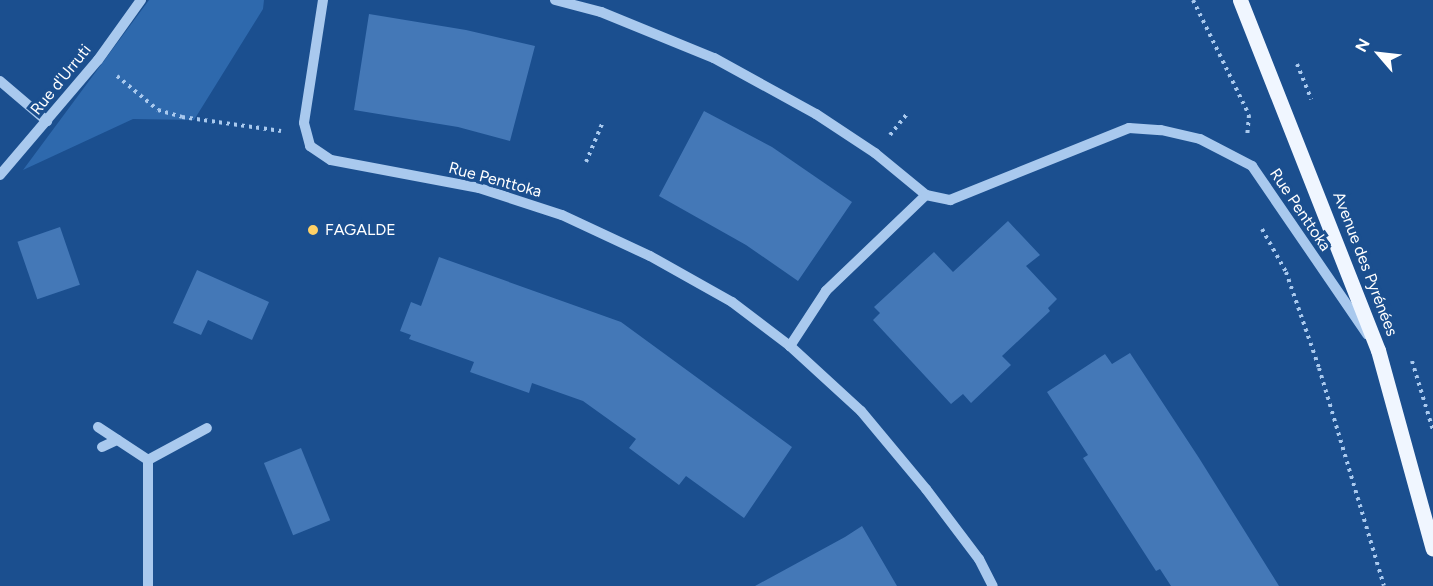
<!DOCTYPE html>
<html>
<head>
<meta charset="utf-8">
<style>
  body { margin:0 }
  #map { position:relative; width:1433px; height:586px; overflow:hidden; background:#1b4f8f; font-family:Figtree,sans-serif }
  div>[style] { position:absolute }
  .green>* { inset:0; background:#2e69ad }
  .building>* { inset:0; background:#4478b7; transform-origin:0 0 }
  .path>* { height:4px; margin-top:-2px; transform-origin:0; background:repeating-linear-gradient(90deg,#a9c9ee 0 3px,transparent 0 7.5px) }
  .minor>* { height:10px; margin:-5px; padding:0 5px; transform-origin:5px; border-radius:5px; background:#a9c9ee }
  .major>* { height:15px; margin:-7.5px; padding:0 7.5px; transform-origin:7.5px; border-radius:7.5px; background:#f0f6ff }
  .dots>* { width:16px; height:16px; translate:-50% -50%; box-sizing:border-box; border:3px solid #1b4f8f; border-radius:50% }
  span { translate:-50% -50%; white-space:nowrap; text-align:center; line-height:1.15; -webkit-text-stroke:6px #1b4f8f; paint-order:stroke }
  .street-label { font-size:16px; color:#fff }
  .poi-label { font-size:16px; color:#fff }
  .left { translate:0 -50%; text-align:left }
  .north { position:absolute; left:1349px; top:24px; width:60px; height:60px; -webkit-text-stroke:4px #1b4f8f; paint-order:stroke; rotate:298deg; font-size:16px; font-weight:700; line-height:24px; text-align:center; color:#fff }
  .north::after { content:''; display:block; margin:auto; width:21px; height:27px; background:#fff; clip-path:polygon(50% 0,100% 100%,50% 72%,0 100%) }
</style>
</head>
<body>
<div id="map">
  <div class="green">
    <i style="clip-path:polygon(149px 0,264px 0,263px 9px,194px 120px,133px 119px,23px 170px)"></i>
  </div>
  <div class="building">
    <i style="clip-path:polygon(369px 14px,466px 30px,535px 46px,510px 141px,458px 127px,354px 110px)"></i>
    <i style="clip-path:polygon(704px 111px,772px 147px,852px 202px,798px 281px,746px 245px,659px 196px)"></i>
    <i style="clip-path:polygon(1008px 221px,1040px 255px,1026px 266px,1057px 299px,1048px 308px,1050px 311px,1002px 356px,1011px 365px,971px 403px,963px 394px,951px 404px,873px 320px,880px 313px,874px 307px,934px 252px,953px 272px)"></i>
    <i style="left:60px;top:227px;width:61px;height:45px;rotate:71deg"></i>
    <i style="clip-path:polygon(439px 257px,621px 322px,792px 447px,744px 518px,686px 476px,679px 485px,629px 448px,636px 439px,583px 401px,532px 383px,529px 393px,470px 372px,474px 362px,409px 339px,411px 335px,400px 331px,411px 302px,421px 306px)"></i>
    <i style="clip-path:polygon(197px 270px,269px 302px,252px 340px,208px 320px,201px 335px,173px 323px)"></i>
    <i style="clip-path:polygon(1130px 353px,1199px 458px,1279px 586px,1171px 586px,1160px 569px,1156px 571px,1094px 475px,1083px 458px,1088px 455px,1047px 392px,1105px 354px,1112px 364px)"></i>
    <i style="left:301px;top:448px;width:78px;height:40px;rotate:68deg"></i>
    <i style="clip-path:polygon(862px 526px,897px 586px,755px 586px,845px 537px)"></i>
  </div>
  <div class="path">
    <i style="left:1193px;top:0;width:128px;rotate:64deg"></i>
    <i style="left:1249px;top:115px;width:21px;rotate:95deg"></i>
    <i style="left:1297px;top:64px;width:38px;rotate:68deg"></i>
    <i style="left:117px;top:76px;width:53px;rotate:39.7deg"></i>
    <i style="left:158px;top:110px;width:25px;rotate:16deg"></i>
    <i style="left:182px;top:117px;width:100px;rotate:8deg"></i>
    <i style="left:890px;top:135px;width:26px;rotate:-51deg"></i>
    <i style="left:586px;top:162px;width:41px;rotate:-67.2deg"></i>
    <i style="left:1262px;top:229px;width:49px;rotate:60.8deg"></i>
    <i style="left:1286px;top:272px;width:102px;rotate:71deg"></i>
    <i style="left:1319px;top:368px;width:227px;rotate:73.4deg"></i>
    <i style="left:1412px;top:361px;width:72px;rotate:73.1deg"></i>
  </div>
  <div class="minor">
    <i style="left:323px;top:0;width:124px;rotate:98.8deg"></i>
    <i style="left:304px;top:123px;width:24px;rotate:75deg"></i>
    <i style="left:310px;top:146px;width:25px;rotate:34deg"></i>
    <i style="left:331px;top:160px;width:151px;rotate:10.7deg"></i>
    <i style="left:479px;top:188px;width:87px;rotate:18deg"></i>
    <i style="left:562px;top:215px;width:97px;rotate:25deg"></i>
    <i style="left:650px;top:256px;width:94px;rotate:29.3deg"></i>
    <i style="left:732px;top:302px;width:73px;rotate:37.2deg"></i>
    <i style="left:790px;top:346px;width:96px;rotate:42.5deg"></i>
    <i style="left:861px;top:411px;width:102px;rotate:50.2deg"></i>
    <i style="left:926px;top:489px;width:88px;rotate:52.9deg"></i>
    <i style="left:979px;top:559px;width:30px;rotate:63deg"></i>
    <i style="left:555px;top:0;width:48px;rotate:14.6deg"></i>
    <i style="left:601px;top:12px;width:122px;rotate:22.2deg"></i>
    <i style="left:714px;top:58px;width:116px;rotate:28.8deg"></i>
    <i style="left:816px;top:114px;width:71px;rotate:33.5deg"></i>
    <i style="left:875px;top:153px;width:66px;rotate:39.5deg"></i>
    <i style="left:926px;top:195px;width:139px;rotate:136.2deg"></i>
    <i style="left:826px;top:291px;width:66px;rotate:123.2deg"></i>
    <i style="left:0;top:81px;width:62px;rotate:40.4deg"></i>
    <i style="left:0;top:175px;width:151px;rotate:-49.6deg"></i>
    <i style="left:98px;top:60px;width:74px;rotate:-54.4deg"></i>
    <i style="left:926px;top:195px;width:25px;rotate:12deg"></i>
    <i style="left:950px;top:200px;width:193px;rotate:-21.9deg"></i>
    <i style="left:1129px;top:128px;width:32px;rotate:4deg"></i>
    <i style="left:1161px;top:130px;width:40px;rotate:13deg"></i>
    <i style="left:1200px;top:139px;width:59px;rotate:27.4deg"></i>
    <i style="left:1252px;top:166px;width:204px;rotate:55.6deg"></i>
    <i style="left:98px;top:427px;width:60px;rotate:33.4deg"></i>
    <i style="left:148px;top:460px;width:67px;rotate:-28.5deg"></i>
    <i style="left:102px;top:447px;width:17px;rotate:-25deg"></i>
    <i style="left:148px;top:460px;width:126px;rotate:90deg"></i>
  </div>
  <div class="major">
    <i style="left:1240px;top:0;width:376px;rotate:68.5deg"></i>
    <i style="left:1378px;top:350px;width:206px;rotate:74.6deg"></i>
  </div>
  <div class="dots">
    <i style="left:313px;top:230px;background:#ffd166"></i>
  </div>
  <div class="street-label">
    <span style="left:61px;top:80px;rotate:-51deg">Rue d'Urruti</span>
    <span style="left:495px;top:180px;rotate:15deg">Rue Penttoka</span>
    <span style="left:1300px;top:210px;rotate:56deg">Rue Penttoka</span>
    <span style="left:1365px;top:264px;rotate:69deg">Avenue des Pyrénées</span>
  </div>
  <div class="poi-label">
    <span class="left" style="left:325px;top:230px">FAGALDE</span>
  </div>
  <div class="north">N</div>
</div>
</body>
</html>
